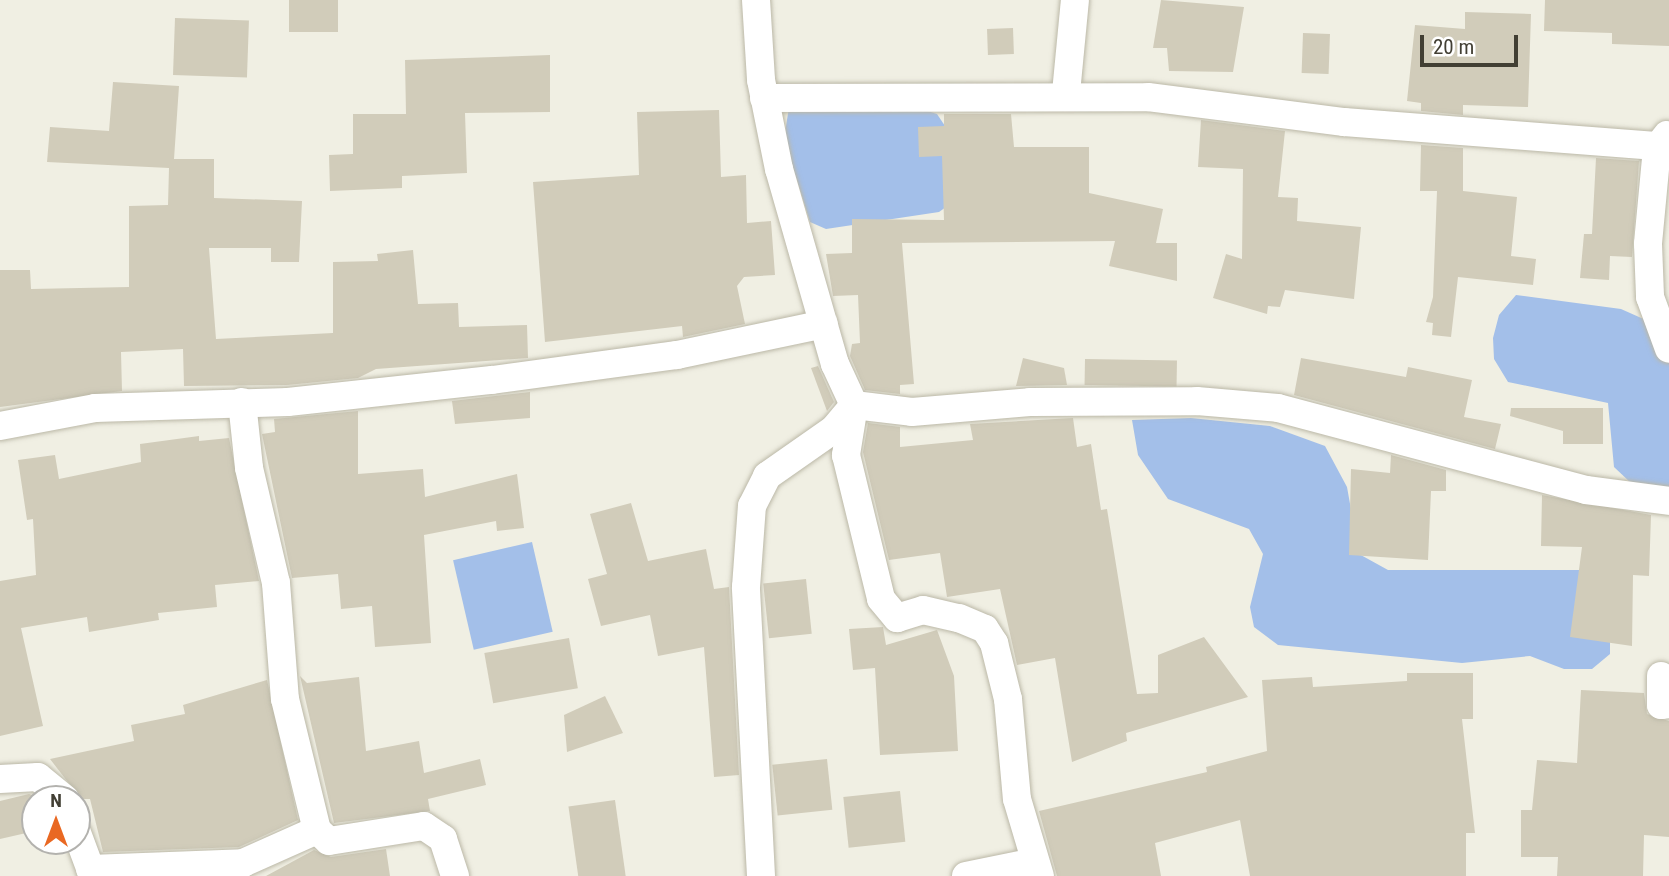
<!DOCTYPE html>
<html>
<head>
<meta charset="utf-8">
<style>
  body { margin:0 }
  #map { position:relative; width:1669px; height:876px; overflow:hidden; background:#f0efe3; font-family:"Roboto Condensed",sans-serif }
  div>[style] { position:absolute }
  .water>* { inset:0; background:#a3bfe9; transform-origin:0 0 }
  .building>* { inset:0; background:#d1ccba; transform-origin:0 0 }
  .roads { filter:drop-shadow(0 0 2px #bbb8a7) drop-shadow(0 0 2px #bbb8a7) }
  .street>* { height:28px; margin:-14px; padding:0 14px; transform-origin:14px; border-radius:14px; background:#fff }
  span { translate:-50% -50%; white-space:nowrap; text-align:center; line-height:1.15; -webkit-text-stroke:7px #fff; paint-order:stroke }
  .north { position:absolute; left:21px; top:785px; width:70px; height:70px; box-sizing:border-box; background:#fff; border:2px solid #b3b2ae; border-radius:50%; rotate:0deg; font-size:19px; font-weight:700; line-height:28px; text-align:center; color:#423f34 }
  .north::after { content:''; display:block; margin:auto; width:24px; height:32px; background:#e96822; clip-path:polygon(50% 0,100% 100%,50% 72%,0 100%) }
  .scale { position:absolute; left:1420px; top:35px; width:98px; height:32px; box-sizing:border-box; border:4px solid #423f34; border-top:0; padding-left:9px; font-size:21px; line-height:24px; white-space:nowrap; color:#423f34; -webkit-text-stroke:5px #fff; paint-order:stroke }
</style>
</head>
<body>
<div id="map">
  <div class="water">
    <i style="clip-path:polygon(908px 105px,937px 114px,949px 132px,960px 197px,939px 212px,826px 229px,810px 222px,784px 139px,789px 107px)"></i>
    <i style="clip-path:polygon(1516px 295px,1621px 309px,1657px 325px,1669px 349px,1669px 488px,1632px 484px,1614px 467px,1608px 403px,1508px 382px,1494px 359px,1493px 338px,1499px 315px)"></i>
    <i style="clip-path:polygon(1191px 418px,1270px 426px,1325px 446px,1347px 487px,1359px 554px,1388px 570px,1588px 570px,1610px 621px,1610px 654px,1592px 669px,1564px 669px,1530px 656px,1462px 663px,1278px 645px,1254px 627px,1250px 607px,1263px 554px,1249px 529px,1168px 499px,1138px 455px,1132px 420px)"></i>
    <i style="left:532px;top:542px;width:92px;height:81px;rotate:77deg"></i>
  </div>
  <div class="building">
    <i style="left:289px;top:0;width:49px;height:32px"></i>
    <i style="clip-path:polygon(1161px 0,1244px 7px,1233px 72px,1169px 71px,1167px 48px,1153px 48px)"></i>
    <i style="clip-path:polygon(1545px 0,1669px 0,1669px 46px,1612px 44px,1612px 33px,1544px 31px)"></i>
    <i style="clip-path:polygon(1465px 12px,1531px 14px,1528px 107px,1463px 105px,1463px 115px,1421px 111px,1421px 103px,1407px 101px,1415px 25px,1465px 29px)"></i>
    <i style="left:175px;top:18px;width:74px;height:57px;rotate:2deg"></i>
    <i style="left:1013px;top:28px;width:26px;height:26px;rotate:88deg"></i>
    <i style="left:1303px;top:33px;width:27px;height:40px;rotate:2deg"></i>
    <i style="clip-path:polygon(550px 55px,550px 112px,465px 113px,467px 173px,402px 176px,402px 188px,330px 191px,329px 155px,353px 154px,353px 114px,406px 114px,405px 60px)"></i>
    <i style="clip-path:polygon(113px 82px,179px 86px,174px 159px,214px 159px,214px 198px,302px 201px,299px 262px,271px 262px,271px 248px,209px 248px,216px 339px,333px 333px,333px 262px,378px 261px,377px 254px,413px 250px,418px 304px,458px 303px,459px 327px,527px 325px,528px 358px,376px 369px,358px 378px,287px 385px,184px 386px,183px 349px,121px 352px,122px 391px,0 407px,0 270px,30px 270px,31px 289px,129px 287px,129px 206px,168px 205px,169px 168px,47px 162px,50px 127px,109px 131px)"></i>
    <i style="clip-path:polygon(719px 110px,721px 177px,746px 175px,747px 223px,771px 221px,775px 275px,744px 277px,737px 286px,745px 324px,683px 337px,682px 326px,545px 342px,533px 182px,639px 175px,637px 112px)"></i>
    <i style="clip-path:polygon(944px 114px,1011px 114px,1014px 147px,1089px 147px,1089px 193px,1163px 209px,1156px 243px,1177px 243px,1177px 281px,1109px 266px,1115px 241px,902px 243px,914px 384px,900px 385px,900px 394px,865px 390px,850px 356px,852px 344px,860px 343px,858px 295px,833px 296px,826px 254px,852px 253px,852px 219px,944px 220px,942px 156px,919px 157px,918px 127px,944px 126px)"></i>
    <i style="clip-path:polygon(1201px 120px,1285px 131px,1278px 197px,1298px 198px,1297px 221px,1361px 227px,1354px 299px,1285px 290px,1280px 307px,1268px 306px,1267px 314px,1213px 298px,1226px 254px,1242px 259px,1243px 169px,1198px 167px)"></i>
    <i style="clip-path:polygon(1421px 145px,1463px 148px,1463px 191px,1517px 197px,1511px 256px,1536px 259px,1533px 285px,1458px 277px,1451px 337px,1432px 335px,1433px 323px,1426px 322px,1433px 297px,1437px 191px,1420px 191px)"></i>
    <i style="clip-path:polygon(1596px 158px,1639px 161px,1632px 257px,1610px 256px,1609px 280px,1580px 278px,1584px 234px,1592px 234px)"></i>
    <i style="clip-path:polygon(1023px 358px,1064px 368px,1067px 385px,1016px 386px)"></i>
    <i style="clip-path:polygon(1301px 358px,1406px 377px,1408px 367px,1472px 380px,1464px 417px,1501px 424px,1495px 449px,1294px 395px)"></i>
    <i style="left:1085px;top:359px;width:92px;height:26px;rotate:1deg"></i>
    <i style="clip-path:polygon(818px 366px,834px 402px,827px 411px,811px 368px)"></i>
    <i style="clip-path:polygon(530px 392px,530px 418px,455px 424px,452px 401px)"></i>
    <i style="clip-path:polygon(1511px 408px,1603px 408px,1603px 444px,1563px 444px,1563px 431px,1510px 416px)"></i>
    <i style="clip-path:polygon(358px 411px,358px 474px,423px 469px,425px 497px,517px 474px,524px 528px,497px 531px,496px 521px,424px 535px,431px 643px,375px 647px,372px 606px,341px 609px,338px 574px,292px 578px,262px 434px,275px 432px,274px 419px)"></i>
    <i style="clip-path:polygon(1073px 418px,1077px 447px,1091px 444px,1101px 510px,1107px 509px,1137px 694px,1158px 693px,1158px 655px,1204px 637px,1248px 697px,1126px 733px,1127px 741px,1072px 762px,1055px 658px,1017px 665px,1000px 589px,947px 597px,940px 553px,889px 560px,863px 452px,868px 423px,900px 427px,900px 447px,973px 440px,970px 424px)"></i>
    <i style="clip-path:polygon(199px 436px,199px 441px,229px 438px,259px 581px,215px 585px,217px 607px,158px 613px,159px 620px,89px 632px,87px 617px,21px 628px,43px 726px,0 736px,0 581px,36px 575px,33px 519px,27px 520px,18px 460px,55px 455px,59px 479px,141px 462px,140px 444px)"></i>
    <i style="clip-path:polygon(1391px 455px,1446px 470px,1446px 491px,1431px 491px,1428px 560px,1349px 555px,1351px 469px,1390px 473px)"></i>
    <i style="clip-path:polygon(1542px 495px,1651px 515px,1649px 576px,1633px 575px,1632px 646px,1570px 637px,1582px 547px,1541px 546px)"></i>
    <i style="clip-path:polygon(631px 503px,648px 561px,706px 549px,714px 589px,729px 587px,739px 775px,714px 777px,704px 647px,658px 656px,650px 615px,601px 626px,588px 579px,607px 574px,590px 514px)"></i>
    <i style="left:806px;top:579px;width:55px;height:43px;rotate:84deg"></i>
    <i style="clip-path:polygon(883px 627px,886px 645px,937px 630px,954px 676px,958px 751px,880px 755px,875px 668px,853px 670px,849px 629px)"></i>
    <i style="left:569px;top:638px;width:51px;height:86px;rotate:80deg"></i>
    <i style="clip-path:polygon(1407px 673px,1473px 673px,1473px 719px,1462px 719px,1475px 833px,1466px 833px,1466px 876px,1250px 876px,1240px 820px,1155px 843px,1161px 876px,1057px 876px,1039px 811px,1207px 772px,1206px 767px,1267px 751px,1262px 680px,1312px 677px,1313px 687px,1407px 681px)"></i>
    <i style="clip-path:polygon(300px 676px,307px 683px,359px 677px,366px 751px,419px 741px,424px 773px,480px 759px,486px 785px,428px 799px,430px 811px,334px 823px)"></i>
    <i style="clip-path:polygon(267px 680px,298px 820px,239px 847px,103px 852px,90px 799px,81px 799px,50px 759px,134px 741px,131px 725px,185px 714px,183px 705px)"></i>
    <i style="clip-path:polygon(1581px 690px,1644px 693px,1647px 714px,1669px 721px,1669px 837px,1644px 835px,1643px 876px,1557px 876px,1558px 857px,1521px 857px,1521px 810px,1532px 810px,1537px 760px,1577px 763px)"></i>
    <i style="clip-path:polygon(605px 696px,623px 733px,567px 752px,564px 715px)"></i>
    <i style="left:827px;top:759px;width:51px;height:55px;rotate:84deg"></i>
    <i style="left:900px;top:791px;width:51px;height:57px;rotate:84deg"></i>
    <i style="clip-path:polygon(29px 794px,35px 796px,35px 831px,0 839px,0 801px)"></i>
    <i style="left:615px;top:800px;width:77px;height:47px;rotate:82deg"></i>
    <i style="clip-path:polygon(386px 849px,390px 876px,266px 876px,314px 850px,331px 857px)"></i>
  </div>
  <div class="roads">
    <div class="street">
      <i style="left:756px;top:0;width:80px;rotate:86.4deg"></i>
      <i style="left:761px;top:80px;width:91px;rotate:78.6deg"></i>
      <i style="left:779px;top:169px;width:203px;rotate:74deg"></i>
      <i style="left:835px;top:364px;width:45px;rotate:65.1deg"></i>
      <i style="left:854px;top:405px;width:58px;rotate:6.9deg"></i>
      <i style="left:912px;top:412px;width:118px;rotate:-4.8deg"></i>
      <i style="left:1030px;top:402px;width:167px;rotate:-0.3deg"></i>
      <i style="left:1197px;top:401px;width:81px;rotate:4.9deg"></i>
      <i style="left:1278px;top:408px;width:319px;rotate:14.9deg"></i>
      <i style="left:1586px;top:490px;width:84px;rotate:7.5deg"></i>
      <i style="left:1066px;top:93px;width:93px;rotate:-84.5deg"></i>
      <i style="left:764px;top:98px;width:384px;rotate:-0.1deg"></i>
      <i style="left:1148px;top:97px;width:198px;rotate:7.3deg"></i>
      <i style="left:1344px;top:122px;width:326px;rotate:4.4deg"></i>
      <i style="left:1667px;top:135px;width:16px;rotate:128deg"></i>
      <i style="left:1657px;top:148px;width:96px;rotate:95.4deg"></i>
      <i style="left:1648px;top:244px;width:53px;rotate:87.8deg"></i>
      <i style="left:1650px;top:297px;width:55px;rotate:69.9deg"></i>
      <i style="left:242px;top:402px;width:66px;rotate:83.9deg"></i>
      <i style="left:249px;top:468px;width:118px;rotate:76.8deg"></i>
      <i style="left:276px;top:583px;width:116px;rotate:85.6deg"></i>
      <i style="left:285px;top:699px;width:135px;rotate:76.3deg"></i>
      <i style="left:317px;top:830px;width:16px;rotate:43deg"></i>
      <i style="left:329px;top:841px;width:96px;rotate:-9deg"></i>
      <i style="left:424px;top:826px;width:23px;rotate:34deg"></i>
      <i style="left:443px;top:839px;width:39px;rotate:72deg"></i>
      <i style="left:854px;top:405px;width:51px;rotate:99.1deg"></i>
      <i style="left:846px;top:455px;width:148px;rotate:76.3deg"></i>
      <i style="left:881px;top:599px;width:25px;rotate:50deg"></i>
      <i style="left:897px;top:618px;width:27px;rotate:-17deg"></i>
      <i style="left:923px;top:610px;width:37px;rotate:13deg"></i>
      <i style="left:959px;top:618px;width:28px;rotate:23deg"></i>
      <i style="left:985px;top:629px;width:17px;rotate:57deg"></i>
      <i style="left:994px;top:643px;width:58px;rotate:76deg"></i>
      <i style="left:1008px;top:699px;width:100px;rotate:84.9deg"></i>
      <i style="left:1017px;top:799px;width:80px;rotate:73.4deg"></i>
      <i style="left:0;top:426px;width:97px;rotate:-10.7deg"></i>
      <i style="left:95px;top:408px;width:193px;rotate:-1.8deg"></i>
      <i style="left:288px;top:402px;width:205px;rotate:-6.2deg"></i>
      <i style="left:492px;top:380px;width:187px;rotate:-7.7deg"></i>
      <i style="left:677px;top:355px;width:150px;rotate:-11.9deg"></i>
      <i style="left:1661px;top:676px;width:29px;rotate:90deg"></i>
      <i style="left:1661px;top:705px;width:8px;rotate:-7deg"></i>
      <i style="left:0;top:779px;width:38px;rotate:-3deg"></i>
      <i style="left:38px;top:777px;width:35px;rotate:39deg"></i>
      <i style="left:77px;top:833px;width:46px;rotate:69.6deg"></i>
      <i style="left:90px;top:869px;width:153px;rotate:-2.2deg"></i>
      <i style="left:243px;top:863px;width:81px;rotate:-24deg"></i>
      <i style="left:761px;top:876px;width:289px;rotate:-93deg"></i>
      <i style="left:746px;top:587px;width:81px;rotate:-85.8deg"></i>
      <i style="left:752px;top:506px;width:34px;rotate:-63deg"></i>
      <i style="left:767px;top:476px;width:82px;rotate:-35deg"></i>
      <i style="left:834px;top:429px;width:31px;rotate:-50deg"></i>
      <i style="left:966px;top:876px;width:70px;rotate:-11.5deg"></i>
    </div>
  </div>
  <div class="north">N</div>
  <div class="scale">20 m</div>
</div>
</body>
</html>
